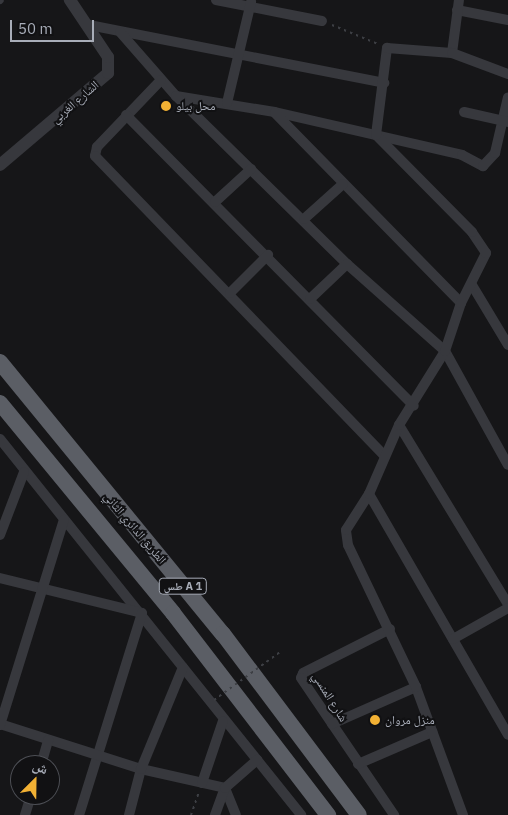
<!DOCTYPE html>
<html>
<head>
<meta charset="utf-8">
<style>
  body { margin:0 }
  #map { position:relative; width:508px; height:815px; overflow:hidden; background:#161618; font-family:"IBM Plex Sans","Noto Naskh Arabic",sans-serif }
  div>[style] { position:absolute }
  .path>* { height:2px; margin-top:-1px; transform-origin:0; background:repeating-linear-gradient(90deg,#3d3f44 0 2.5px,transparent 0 6.5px) }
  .service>* { height:5px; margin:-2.5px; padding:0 2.5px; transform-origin:2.5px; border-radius:2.5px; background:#37383d }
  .minor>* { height:10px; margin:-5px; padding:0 5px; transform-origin:5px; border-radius:5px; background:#37383d }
  .tertiary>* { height:12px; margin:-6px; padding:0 6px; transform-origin:6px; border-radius:6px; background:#37383d }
  .trunk>* { height:16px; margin:-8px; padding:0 8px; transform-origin:8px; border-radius:8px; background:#5b5e65 }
  .path-bridge>* { height:2px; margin-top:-1px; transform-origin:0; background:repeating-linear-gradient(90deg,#3d3f44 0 2.5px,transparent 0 6.5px) }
  .dots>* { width:14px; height:14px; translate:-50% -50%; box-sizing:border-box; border:2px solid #111113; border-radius:50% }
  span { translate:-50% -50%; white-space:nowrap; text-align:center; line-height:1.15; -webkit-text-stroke:4px #111113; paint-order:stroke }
  .shield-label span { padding:1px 4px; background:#111113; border:1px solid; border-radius:4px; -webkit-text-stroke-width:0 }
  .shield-label { font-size:11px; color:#a8adb8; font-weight:700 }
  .street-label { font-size:12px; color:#a8adb8 }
  .poi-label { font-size:12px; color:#a8adb8 }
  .left { translate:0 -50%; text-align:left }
  .north { position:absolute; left:10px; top:755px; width:50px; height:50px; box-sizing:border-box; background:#111113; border:1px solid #4d4f55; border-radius:50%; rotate:23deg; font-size:14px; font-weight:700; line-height:20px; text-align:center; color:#a8adb8 }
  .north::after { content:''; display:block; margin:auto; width:18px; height:22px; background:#f2b134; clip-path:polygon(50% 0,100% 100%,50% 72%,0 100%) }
  .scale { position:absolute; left:10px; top:20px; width:84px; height:22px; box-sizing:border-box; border:2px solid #a8adb8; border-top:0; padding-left:6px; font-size:15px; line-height:18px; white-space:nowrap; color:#a8adb8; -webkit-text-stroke:4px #111113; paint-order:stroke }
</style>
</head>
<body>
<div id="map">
  <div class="path">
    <i style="left:332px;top:25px;width:50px;rotate:22.4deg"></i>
    <i style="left:191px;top:815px;width:24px;rotate:-71deg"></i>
  </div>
  <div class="service">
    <i style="left:0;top:1px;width:1px;rotate:-45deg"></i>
  </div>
  <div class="minor">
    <i style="left:216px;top:0;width:108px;rotate:11.2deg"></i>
    <i style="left:457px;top:10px;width:52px;rotate:11.1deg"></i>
    <i style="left:89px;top:25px;width:301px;rotate:11.1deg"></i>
    <i style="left:120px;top:32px;width:85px;rotate:48.8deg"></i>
    <i style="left:176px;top:96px;width:100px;rotate:9.2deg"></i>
    <i style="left:275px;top:112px;width:192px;rotate:12.9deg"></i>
    <i style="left:462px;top:155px;width:24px;rotate:28deg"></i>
    <i style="left:483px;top:166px;width:18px;rotate:-47deg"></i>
    <i style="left:495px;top:153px;width:57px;rotate:-76.9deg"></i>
    <i style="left:452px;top:53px;width:53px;rotate:-82.5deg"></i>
    <i style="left:161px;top:80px;width:93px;rotate:133.7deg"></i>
    <i style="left:97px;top:147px;width:9px;rotate:103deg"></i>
    <i style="left:95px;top:156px;width:417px;rotate:46deg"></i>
    <i style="left:176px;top:96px;width:240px;rotate:44.5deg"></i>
    <i style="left:347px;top:264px;width:131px;rotate:41.6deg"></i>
    <i style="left:445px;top:351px;width:130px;rotate:61.1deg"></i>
    <i style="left:227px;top:103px;width:104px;rotate:-76.6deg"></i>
    <i style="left:464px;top:112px;width:45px;rotate:12.8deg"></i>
    <i style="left:275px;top:113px;width:266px;rotate:45.6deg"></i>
    <i style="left:126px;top:115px;width:409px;rotate:45.3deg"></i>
    <i style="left:215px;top:202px;width:49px;rotate:-42.5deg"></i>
    <i style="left:304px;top:219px;width:52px;rotate:-41.9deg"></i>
    <i style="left:472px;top:285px;width:70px;rotate:59deg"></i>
    <i style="left:230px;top:293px;width:54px;rotate:-45deg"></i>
    <i style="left:310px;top:299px;width:51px;rotate:-43.4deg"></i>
    <i style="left:399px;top:425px;width:210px;rotate:58.7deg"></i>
    <i style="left:0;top:439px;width:482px;rotate:51.3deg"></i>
    <i style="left:369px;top:494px;width:278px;rotate:60deg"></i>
    <i style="left:0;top:535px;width:67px;rotate:-69.1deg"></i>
    <i style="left:0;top:578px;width:146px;rotate:13.8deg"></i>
    <i style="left:142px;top:613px;width:212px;rotate:107.3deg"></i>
    <i style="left:390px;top:629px;width:97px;rotate:153.2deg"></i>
    <i style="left:303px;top:673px;width:5px;rotate:112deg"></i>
    <i style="left:301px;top:678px;width:166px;rotate:55.8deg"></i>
    <i style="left:453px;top:639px;width:63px;rotate:-29.4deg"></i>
    <i style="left:0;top:724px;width:148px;rotate:17.7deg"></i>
    <i style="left:141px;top:769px;width:86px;rotate:12.7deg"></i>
    <i style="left:225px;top:788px;width:29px;rotate:68deg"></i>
    <i style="left:332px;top:724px;width:92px;rotate:-23.8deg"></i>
    <i style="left:0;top:725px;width:215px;rotate:-72.7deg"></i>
    <i style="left:358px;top:764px;width:81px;rotate:-23.4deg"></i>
    <i style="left:41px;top:765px;width:26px;rotate:-74deg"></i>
    <i style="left:202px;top:783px;width:65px;rotate:-71.3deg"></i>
    <i style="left:25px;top:815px;width:21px;rotate:-73deg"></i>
    <i style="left:129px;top:815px;width:48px;rotate:-75.4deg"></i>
    <i style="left:141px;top:769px;width:110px;rotate:-67.6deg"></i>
    <i style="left:215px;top:815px;width:29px;rotate:-70deg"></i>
    <i style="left:225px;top:788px;width:43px;rotate:-41.2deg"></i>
    <i style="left:463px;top:815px;width:136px;rotate:-110.2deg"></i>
    <i style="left:416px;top:687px;width:157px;rotate:-115.6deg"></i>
    <i style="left:348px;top:545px;width:15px;rotate:-98deg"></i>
    <i style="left:346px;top:530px;width:43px;rotate:-57.4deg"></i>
    <i style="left:369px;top:494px;width:75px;rotate:-66.5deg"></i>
    <i style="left:399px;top:425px;width:87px;rotate:-58.1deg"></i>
    <i style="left:445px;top:351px;width:51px;rotate:-71.6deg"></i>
    <i style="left:461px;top:303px;width:56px;rotate:-63.4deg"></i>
    <i style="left:486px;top:253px;width:25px;rotate:-124deg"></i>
    <i style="left:472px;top:232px;width:136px;rotate:-134.7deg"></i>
    <i style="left:376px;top:135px;width:88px;rotate:-82.8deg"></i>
    <i style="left:387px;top:48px;width:65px;rotate:4.4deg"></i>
    <i style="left:452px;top:53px;width:60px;rotate:20.6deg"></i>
  </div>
  <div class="tertiary">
    <i style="left:0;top:165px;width:142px;rotate:-40.4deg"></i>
    <i style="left:108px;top:73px;width:16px;rotate:-90deg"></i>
    <i style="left:108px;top:57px;width:69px;rotate:-123.7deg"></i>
  </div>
  <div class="trunk">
    <i style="left:0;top:362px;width:352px;rotate:50.7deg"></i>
    <i style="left:223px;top:634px;width:226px;rotate:53.1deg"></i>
    <i style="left:0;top:403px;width:272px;rotate:50.5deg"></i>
    <i style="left:173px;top:613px;width:255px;rotate:52.5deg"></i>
  </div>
  <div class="path-bridge">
    <i style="left:214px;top:700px;width:82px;rotate:-36deg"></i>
  </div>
  <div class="dots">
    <i style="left:166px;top:106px;background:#f2b134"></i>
    <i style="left:375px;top:720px;background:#f2b134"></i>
  </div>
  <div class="shield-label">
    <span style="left:183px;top:586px">طس A 1</span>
  </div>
  <div class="street-label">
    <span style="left:75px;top:102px;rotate:-41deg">الشارع الغربي</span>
    <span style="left:135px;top:528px;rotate:50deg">الطريق الدائري الثاني</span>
    <span style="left:330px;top:697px;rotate:58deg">شارع المنسي</span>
  </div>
  <div class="poi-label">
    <span class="left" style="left:176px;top:106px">محل بيلو</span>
    <span class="left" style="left:385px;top:720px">منزل مروان</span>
  </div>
  <div class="north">ش</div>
  <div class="scale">50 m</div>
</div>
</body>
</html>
